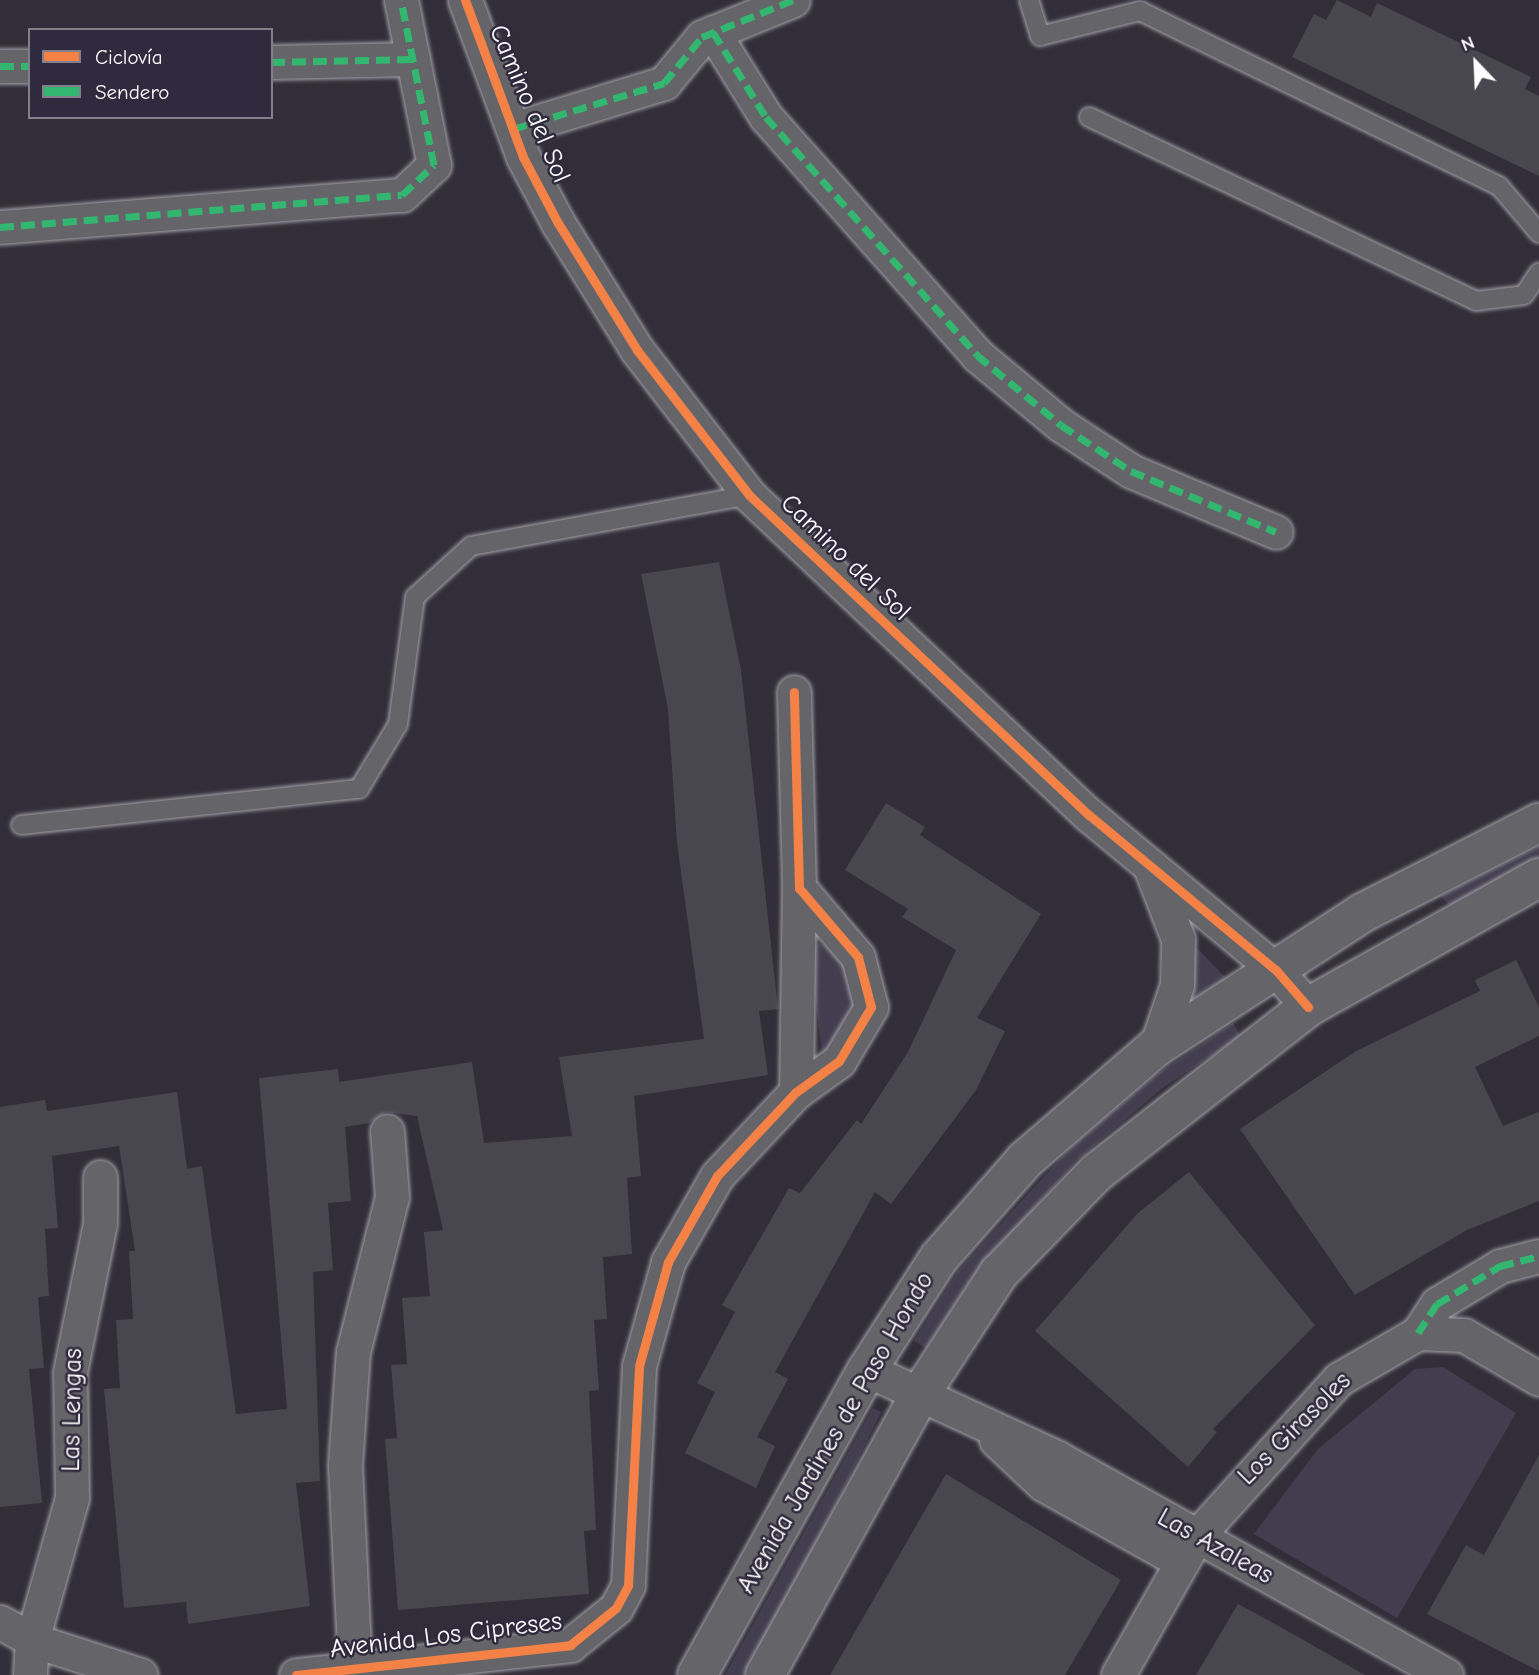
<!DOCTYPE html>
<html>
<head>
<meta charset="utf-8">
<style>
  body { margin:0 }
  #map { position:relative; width:1539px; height:1675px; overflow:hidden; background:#312e39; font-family:"Comic Neue",sans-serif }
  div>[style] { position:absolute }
  .green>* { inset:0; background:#433e4f }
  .building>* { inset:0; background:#48464e }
  .roads { filter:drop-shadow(0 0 2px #a2a1a6) drop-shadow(0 0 2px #a2a1a6) }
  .service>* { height:18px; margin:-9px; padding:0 9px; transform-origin:9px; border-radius:9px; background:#656469 }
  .minor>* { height:33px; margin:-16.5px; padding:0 16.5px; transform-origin:16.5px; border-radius:16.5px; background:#656469 }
  .tertiary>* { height:38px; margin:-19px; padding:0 19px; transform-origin:19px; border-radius:19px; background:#656469 }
  .quiet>* { height:7px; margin-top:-3.5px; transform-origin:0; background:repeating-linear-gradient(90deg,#33b770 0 14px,transparent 0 21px) }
  .cycleway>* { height:9px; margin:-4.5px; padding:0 4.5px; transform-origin:4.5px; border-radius:4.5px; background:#f48246 }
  span { translate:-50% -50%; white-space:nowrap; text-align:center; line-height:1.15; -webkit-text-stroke:5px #2f2a3d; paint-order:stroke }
  .street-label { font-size:26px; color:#fff }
  .legend { position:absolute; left:28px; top:28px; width:245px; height:91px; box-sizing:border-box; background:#2f2a3d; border:2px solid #827f8b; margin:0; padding:9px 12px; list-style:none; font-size:21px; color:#fff }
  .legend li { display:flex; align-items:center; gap:14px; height:35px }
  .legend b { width:35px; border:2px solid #827f8b }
  .north { position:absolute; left:1441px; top:28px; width:70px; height:70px; -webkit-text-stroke:5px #2f2a3d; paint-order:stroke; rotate:337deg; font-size:19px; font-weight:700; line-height:28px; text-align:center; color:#fff }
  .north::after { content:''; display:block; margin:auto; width:24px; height:32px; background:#fff; clip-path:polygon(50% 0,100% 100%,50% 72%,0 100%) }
</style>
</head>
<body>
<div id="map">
  <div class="green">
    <i style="clip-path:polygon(1539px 847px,1539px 864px,1450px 906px,1441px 896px)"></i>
    <i style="clip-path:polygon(1192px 943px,1227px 979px,1185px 1003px)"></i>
    <i style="clip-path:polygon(817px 944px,831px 945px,855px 987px,855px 1020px,823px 1063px,811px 958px)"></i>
    <i style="clip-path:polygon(1233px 1023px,1241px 1036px,1164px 1087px,1078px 1159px,971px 1279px,926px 1348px,914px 1341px,958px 1271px,1070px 1148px,1156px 1075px)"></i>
    <i style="clip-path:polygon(1443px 1367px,1516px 1413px,1397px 1618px,1254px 1534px,1318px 1449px,1415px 1369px)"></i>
    <i style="clip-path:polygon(873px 1408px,881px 1412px,794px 1590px,745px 1675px,725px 1675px)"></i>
  </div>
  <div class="building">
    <i style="clip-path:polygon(1337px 0,1371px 17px,1377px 3px,1531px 77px,1525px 89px,1539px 96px,1539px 176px,1292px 57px,1314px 14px,1326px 20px)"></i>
    <i style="clip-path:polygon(719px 562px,741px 670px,778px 1009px,759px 1011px,768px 1075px,634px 1096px,641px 1176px,627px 1178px,632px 1254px,603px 1257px,607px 1319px,594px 1320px,599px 1390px,589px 1391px,596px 1530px,584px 1531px,589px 1594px,398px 1610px,385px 1439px,397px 1438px,391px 1365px,407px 1364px,402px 1298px,430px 1296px,424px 1232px,443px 1230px,417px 1116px,386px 1112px,369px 1123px,345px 1127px,351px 1201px,328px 1203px,333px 1270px,313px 1272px,320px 1481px,296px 1483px,310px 1606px,188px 1624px,186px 1602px,124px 1608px,104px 1389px,120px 1388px,116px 1320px,133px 1319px,129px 1251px,135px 1251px,119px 1146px,52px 1156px,58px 1228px,45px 1229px,49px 1296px,38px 1297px,44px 1368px,29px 1369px,42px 1503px,0 1507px,0 1107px,45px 1100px,47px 1111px,177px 1092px,187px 1169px,202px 1166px,236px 1414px,287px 1409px,259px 1078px,338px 1069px,339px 1082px,472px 1062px,484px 1143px,572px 1136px,559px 1057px,704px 1039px,677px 843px,668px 709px,641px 574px)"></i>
    <i style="clip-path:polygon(886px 803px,925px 827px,920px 835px,1041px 914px,977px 1018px,1005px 1031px,976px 1090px,891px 1204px,875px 1192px,775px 1372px,788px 1379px,757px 1437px,775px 1446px,756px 1488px,685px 1453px,715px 1392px,697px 1383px,735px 1312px,722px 1305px,789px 1188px,800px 1193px,857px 1120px,861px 1124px,908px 1052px,956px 950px,902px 917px,908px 909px,845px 870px)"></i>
    <i style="clip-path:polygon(1516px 960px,1539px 1007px,1539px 1036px,1475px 1067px,1503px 1126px,1539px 1112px,1539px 1201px,1467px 1230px,1355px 1295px,1240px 1129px,1356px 1051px,1480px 991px,1475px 980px)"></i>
    <i style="clip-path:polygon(1189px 1172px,1315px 1325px,1213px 1429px,1217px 1432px,1188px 1467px,1035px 1331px,1137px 1214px)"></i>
    <i style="clip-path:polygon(1539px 1455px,1539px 1671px,1427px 1614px,1466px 1545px,1484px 1555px)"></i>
    <i style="clip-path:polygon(946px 1474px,1121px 1580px,1065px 1675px,830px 1675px)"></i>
    <i style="clip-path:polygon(1238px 1604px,1277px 1625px,1365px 1675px,1196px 1675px)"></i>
  </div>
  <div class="roads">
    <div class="service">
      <i style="left:1029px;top:0;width:38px;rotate:73deg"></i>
      <i style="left:1040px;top:36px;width:103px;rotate:-14deg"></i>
      <i style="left:1140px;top:11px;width:399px;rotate:26deg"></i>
      <i style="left:1499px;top:186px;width:62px;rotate:49.6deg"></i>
      <i style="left:1089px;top:117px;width:429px;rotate:25.4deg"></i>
      <i style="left:1476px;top:301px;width:48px;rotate:-7.1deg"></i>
      <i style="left:1524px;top:295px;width:27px;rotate:-56deg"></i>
      <i style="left:21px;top:825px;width:340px;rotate:-6.1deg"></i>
      <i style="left:359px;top:789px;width:76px;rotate:-59deg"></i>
      <i style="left:398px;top:724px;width:128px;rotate:-82.4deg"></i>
      <i style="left:415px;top:597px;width:76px;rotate:-42.3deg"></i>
      <i style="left:471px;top:546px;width:283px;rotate:-10.4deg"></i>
    </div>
    <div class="minor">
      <i style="left:465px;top:0;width:167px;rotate:69.7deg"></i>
      <i style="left:523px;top:157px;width:75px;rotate:62.1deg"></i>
      <i style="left:558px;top:223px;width:150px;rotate:58.1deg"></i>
      <i style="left:637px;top:350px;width:183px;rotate:52.3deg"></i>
      <i style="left:749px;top:495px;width:467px;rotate:43.3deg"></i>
      <i style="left:1089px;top:815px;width:243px;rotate:39.7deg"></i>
      <i style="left:1276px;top:970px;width:49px;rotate:49.1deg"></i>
      <i style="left:713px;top:32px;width:100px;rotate:58.1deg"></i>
      <i style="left:766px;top:117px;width:318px;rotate:48.4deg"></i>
      <i style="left:977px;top:355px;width:109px;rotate:39.8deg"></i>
      <i style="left:1061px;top:425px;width:84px;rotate:33.3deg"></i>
      <i style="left:1131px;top:471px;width:157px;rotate:22.8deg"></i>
      <i style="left:271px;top:62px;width:142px;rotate:-1.2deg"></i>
      <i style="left:0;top:66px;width:30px"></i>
      <i style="left:513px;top:129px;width:158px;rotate:-16.9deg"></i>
      <i style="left:664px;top:83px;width:60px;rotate:-50.4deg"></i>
      <i style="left:702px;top:37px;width:98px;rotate:-22.1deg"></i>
      <i style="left:0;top:227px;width:403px;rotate:-4.6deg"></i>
      <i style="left:402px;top:195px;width:44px;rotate:-43.2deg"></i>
      <i style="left:434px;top:165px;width:168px;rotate:-101.3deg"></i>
      <i style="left:1151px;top:869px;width:75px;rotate:68.9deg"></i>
      <i style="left:1178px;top:939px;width:46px;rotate:91.2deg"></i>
      <i style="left:1177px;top:985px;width:65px;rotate:108.7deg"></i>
      <i style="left:796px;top:1092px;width:204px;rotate:-89.2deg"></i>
      <i style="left:1418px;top:1333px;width:46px;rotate:2.5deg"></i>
      <i style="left:1464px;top:1335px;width:87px;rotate:30.4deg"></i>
      <i style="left:867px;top:1370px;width:208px;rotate:24.7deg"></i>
      <i style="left:1056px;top:1457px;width:447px;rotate:29.2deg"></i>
      <i style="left:996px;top:1440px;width:64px;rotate:43.1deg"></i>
      <i style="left:1043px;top:1484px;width:159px;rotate:29.3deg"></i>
      <i style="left:0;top:1622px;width:37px;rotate:29deg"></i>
      <i style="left:32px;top:1640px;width:114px;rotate:17.8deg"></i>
      <i style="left:355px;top:1670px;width:205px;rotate:-92.8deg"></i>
      <i style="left:345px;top:1465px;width:113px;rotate:-86deg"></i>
      <i style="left:353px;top:1352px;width:160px;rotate:-75.9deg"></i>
      <i style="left:392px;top:1197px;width:66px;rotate:-94.3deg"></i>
      <i style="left:30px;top:1675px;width:35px;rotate:-87deg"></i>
      <i style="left:32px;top:1640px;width:148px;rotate:-74.3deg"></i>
      <i style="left:72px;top:1498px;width:126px;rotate:-90.9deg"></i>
      <i style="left:70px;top:1372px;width:152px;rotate:-78.6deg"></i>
      <i style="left:100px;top:1223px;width:46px;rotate:-90deg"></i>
      <i style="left:296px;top:1675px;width:276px;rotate:-6.2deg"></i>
      <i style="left:570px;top:1645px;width:59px;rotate:-38.8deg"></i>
      <i style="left:616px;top:1608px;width:26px;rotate:-62deg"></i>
      <i style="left:628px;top:1585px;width:219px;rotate:-87.1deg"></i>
      <i style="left:639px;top:1366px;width:108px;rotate:-74.4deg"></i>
      <i style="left:668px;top:1262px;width:99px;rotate:-60.3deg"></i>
      <i style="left:717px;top:1176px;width:115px;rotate:-46.8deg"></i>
      <i style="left:796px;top:1092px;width:53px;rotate:-35.8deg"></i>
      <i style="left:839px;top:1061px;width:63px;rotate:-59.3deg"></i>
      <i style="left:871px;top:1007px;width:52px;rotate:-104.6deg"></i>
      <i style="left:858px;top:957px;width:91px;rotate:-130.5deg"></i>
      <i style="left:799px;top:888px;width:196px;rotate:-91.5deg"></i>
      <i style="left:1118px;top:1675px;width:159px;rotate:-60.5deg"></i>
      <i style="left:1196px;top:1537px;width:213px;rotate:-47.9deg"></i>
      <i style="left:1339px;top:1379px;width:91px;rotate:-30.2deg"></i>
      <i style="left:1418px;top:1333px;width:35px;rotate:-57deg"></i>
      <i style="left:1437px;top:1304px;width:74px;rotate:-31.1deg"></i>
      <i style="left:1500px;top:1266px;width:40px;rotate:-14.4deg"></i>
    </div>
    <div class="tertiary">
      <i style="left:697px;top:1675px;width:349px;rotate:-60.9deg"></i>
      <i style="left:867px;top:1370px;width:133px;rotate:-57.3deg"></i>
      <i style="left:939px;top:1258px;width:130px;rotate:-48.7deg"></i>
      <i style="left:1025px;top:1160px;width:173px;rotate:-40.8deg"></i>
      <i style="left:1156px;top:1047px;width:246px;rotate:-33deg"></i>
      <i style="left:1362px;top:913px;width:199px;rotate:-27deg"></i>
      <i style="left:765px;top:1675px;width:319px;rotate:-61.1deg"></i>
      <i style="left:919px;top:1396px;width:147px;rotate:-57deg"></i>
      <i style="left:999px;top:1273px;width:141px;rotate:-45.9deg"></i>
      <i style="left:1097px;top:1172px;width:268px;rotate:-38deg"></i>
      <i style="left:1308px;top:1007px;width:265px;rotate:-29.2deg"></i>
    </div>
  </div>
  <div class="quiet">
    <i style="left:713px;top:32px;width:100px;rotate:58.1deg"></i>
    <i style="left:766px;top:117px;width:318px;rotate:48.4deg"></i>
    <i style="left:977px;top:355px;width:109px;rotate:39.8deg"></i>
    <i style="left:1061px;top:425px;width:84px;rotate:33.3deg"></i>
    <i style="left:1131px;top:471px;width:157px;rotate:22.8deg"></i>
    <i style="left:271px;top:62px;width:142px;rotate:-1.2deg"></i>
    <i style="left:0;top:66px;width:30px"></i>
    <i style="left:513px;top:129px;width:158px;rotate:-16.9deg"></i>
    <i style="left:664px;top:83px;width:60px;rotate:-50.4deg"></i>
    <i style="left:702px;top:37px;width:98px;rotate:-22.1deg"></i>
    <i style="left:0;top:227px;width:403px;rotate:-4.6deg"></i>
    <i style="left:402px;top:195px;width:44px;rotate:-43.2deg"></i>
    <i style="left:434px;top:165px;width:168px;rotate:-101.3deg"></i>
    <i style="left:1418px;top:1333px;width:35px;rotate:-57deg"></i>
    <i style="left:1437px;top:1304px;width:74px;rotate:-31.1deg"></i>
    <i style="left:1500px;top:1266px;width:40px;rotate:-14.4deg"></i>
  </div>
  <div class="cycleway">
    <i style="left:465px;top:0;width:167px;rotate:69.7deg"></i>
    <i style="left:523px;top:157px;width:75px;rotate:62.1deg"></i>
    <i style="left:558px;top:223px;width:150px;rotate:58.1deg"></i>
    <i style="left:637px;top:350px;width:183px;rotate:52.3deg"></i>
    <i style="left:749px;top:495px;width:467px;rotate:43.3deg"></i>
    <i style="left:1089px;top:815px;width:243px;rotate:39.7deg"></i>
    <i style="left:1276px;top:970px;width:49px;rotate:49.1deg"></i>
    <i style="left:296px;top:1675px;width:276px;rotate:-6.2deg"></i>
    <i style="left:570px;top:1645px;width:59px;rotate:-38.8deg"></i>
    <i style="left:616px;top:1608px;width:26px;rotate:-62deg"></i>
    <i style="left:628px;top:1585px;width:219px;rotate:-87.1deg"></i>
    <i style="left:639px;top:1366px;width:108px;rotate:-74.4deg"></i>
    <i style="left:668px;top:1262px;width:99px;rotate:-60.3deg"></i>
    <i style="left:717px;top:1176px;width:115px;rotate:-46.8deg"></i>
    <i style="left:796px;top:1092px;width:53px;rotate:-35.8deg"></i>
    <i style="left:839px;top:1061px;width:63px;rotate:-59.3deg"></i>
    <i style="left:871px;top:1007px;width:52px;rotate:-104.6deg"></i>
    <i style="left:858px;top:957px;width:91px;rotate:-130.5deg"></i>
    <i style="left:799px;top:888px;width:196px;rotate:-91.5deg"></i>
  </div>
  <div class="street-label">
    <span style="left:529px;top:104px;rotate:67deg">Camino del Sol</span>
    <span style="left:845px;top:558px;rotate:44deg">Camino del Sol</span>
    <span style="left:73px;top:1410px;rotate:-89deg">Las Lengas</span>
    <span style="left:1295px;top:1429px;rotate:-45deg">Los Girasoles</span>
    <span style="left:836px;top:1433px;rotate:-60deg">Avenida Jardines de Paso Hondo</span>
    <span style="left:1215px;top:1547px;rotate:29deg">Las Azaleas</span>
    <span style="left:446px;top:1636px;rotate:-7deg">Avenida Los Cipreses</span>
  </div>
  <ul class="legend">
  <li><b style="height:9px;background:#f48246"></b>Ciclovía</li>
  <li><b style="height:9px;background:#33b770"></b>Sendero</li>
  </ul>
  <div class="north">N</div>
</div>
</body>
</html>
